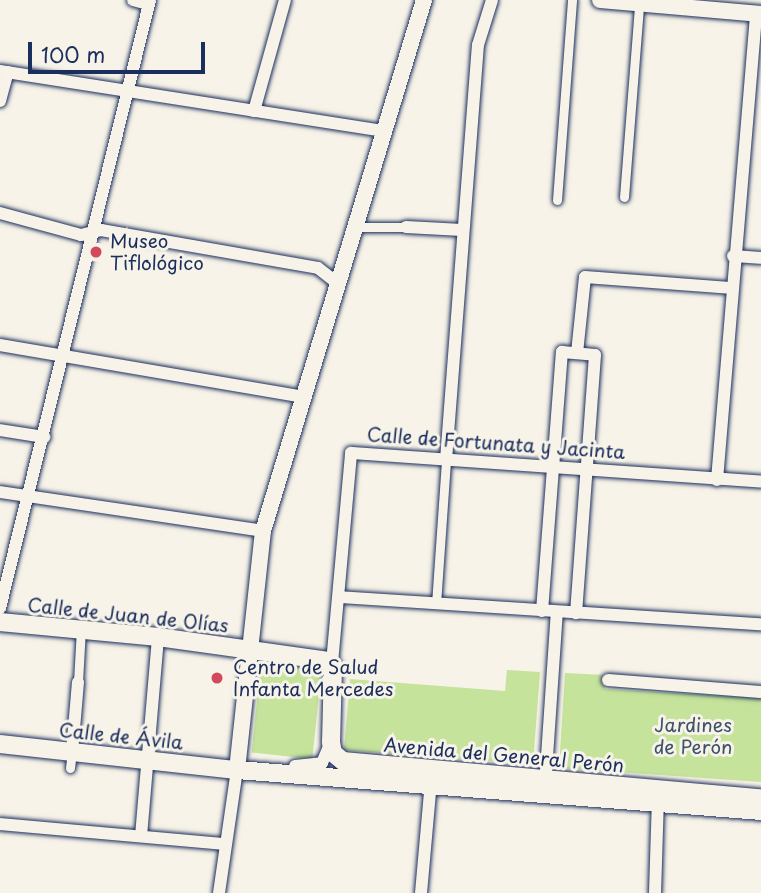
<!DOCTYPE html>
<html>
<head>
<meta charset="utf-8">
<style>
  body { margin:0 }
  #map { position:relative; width:761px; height:893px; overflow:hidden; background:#f7f3e8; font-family:"Playpen Sans",sans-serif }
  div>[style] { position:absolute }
  .green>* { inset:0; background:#c5e39b; transform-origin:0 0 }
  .roads { filter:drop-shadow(0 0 2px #1b2f5e) drop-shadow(0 0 2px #1b2f5e) }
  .pedestrian>* { height:9px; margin:-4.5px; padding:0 4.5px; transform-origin:4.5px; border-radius:4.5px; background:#f7f3e8 }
  .minor>* { height:12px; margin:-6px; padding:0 6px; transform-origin:6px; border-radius:6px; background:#f7f3e8 }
  .tertiary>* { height:16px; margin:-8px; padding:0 8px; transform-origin:8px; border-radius:8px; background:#f7f3e8 }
  .secondary>* { height:18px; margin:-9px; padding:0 9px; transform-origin:9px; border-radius:9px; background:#f7f3e8 }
  .dots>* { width:19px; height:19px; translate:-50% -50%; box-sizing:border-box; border:4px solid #f7f3e8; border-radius:50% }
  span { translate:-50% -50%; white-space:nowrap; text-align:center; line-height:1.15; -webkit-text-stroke:6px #f7f3e8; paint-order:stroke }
  .poi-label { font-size:19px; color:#1b2f5e }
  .left { translate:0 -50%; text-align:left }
  .street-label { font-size:19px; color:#1b2f5e }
  .park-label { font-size:19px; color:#3d536a }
  .scale { position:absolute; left:28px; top:42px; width:177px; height:32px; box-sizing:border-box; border:4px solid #1b2f5e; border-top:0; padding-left:9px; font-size:21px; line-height:24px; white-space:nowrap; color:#1b2f5e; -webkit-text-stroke:5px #f7f3e8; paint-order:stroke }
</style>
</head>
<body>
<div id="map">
  <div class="green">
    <i style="left:261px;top:663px;width:61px;height:90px;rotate:6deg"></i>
    <i style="clip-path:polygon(507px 670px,540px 672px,533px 764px,344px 750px,350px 679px,505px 691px)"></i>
    <i style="clip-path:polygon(565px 673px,605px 675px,605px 689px,761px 698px,761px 782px,559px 768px)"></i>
  </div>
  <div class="roads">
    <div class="pedestrian">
      <i style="left:624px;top:197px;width:193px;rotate:-85.5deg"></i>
      <i style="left:557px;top:200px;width:201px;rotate:-85.7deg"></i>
      <i style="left:355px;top:227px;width:51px"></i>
      <i style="left:436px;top:604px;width:144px;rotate:-86deg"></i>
      <i style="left:78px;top:682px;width:53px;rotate:-86.8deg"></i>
      <i style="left:70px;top:768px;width:16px;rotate:-83deg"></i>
    </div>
    <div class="minor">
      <i style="left:133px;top:0;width:16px;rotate:15deg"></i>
      <i style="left:0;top:71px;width:389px;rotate:8.9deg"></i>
      <i style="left:0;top:101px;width:30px;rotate:-75deg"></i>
      <i style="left:254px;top:111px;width:115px;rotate:-74.4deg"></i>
      <i style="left:0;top:213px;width:84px;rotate:15.2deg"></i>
      <i style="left:81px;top:235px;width:21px;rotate:-14deg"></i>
      <i style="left:101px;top:230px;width:220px;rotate:9.9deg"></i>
      <i style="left:318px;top:268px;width:24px;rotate:38deg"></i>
      <i style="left:406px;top:227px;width:56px;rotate:3.1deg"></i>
      <i style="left:733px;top:256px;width:28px;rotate:4deg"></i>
      <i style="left:0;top:345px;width:307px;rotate:9.7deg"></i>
      <i style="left:577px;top:353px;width:76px;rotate:-84deg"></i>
      <i style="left:585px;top:277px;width:145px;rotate:4.3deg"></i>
      <i style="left:0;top:430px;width:45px;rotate:9deg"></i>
      <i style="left:446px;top:460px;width:416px;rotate:-85.6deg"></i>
      <i style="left:478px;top:45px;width:47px;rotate:-72.7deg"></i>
      <i style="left:717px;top:480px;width:469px;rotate:-85.2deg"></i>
      <i style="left:0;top:492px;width:266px;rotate:8.4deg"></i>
      <i style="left:339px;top:597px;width:423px;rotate:3.7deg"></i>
      <i style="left:0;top:608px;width:626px;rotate:-76.14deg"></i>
      <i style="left:542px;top:611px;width:260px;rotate:-85.6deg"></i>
      <i style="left:562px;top:352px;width:33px;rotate:5deg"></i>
      <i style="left:595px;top:355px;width:259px;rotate:94.2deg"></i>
      <i style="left:332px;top:663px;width:211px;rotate:-84.8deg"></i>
      <i style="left:351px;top:453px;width:411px;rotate:4deg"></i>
      <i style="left:608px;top:680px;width:153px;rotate:4.5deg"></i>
      <i style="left:72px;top:752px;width:70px;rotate:-85.1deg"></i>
      <i style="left:295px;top:766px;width:27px;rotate:-6deg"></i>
      <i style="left:322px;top:763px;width:23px;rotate:-67deg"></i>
      <i style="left:545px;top:786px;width:174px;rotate:-86.1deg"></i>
      <i style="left:0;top:824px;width:226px;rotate:5.1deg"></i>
      <i style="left:141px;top:836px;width:200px;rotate:-85.1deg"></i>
      <i style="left:219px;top:893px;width:124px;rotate:-81.7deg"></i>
      <i style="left:421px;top:893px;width:113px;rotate:-84.9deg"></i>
      <i style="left:655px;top:893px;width:98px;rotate:-88.2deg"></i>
    </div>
    <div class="tertiary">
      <i style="left:600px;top:0;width:162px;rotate:5deg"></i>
      <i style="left:237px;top:770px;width:240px;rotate:-83.8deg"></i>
      <i style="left:263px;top:531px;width:555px;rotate:-73.13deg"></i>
    </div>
    <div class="secondary">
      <i style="left:0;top:622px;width:159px;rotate:5.4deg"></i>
      <i style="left:158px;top:637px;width:172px;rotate:8deg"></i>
      <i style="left:328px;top:661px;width:8px;rotate:50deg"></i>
      <i style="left:333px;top:667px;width:75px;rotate:91.5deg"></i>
      <i style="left:331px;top:742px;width:11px;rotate:80deg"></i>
      <i style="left:333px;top:753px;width:13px;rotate:39deg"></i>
      <i style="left:343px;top:761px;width:420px;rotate:5.1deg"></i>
      <i style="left:0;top:744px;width:238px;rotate:6.3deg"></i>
      <i style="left:237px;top:770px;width:526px;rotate:4.47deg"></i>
    </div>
  </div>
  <div class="dots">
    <i style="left:96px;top:252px;background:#d1495b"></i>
    <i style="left:217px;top:678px;background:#d1495b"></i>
  </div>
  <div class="poi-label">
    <span class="left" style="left:110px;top:252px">Museo<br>Tiflológico</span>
    <span class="left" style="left:233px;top:678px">Centro de Salud<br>Infanta Mercedes</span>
  </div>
  <div class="street-label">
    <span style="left:496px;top:443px;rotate:4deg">Calle de Fortunata y Jacinta</span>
    <span style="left:128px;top:615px;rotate:6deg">Calle de Juan de Olías</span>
    <span style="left:121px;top:736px;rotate:6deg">Calle de Ávila</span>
    <span style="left:504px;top:755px;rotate:5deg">Avenida del General Perón</span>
  </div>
  <div class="park-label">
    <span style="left:693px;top:736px">Jardines<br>de Perón</span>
  </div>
  <div class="scale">100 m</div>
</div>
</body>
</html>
